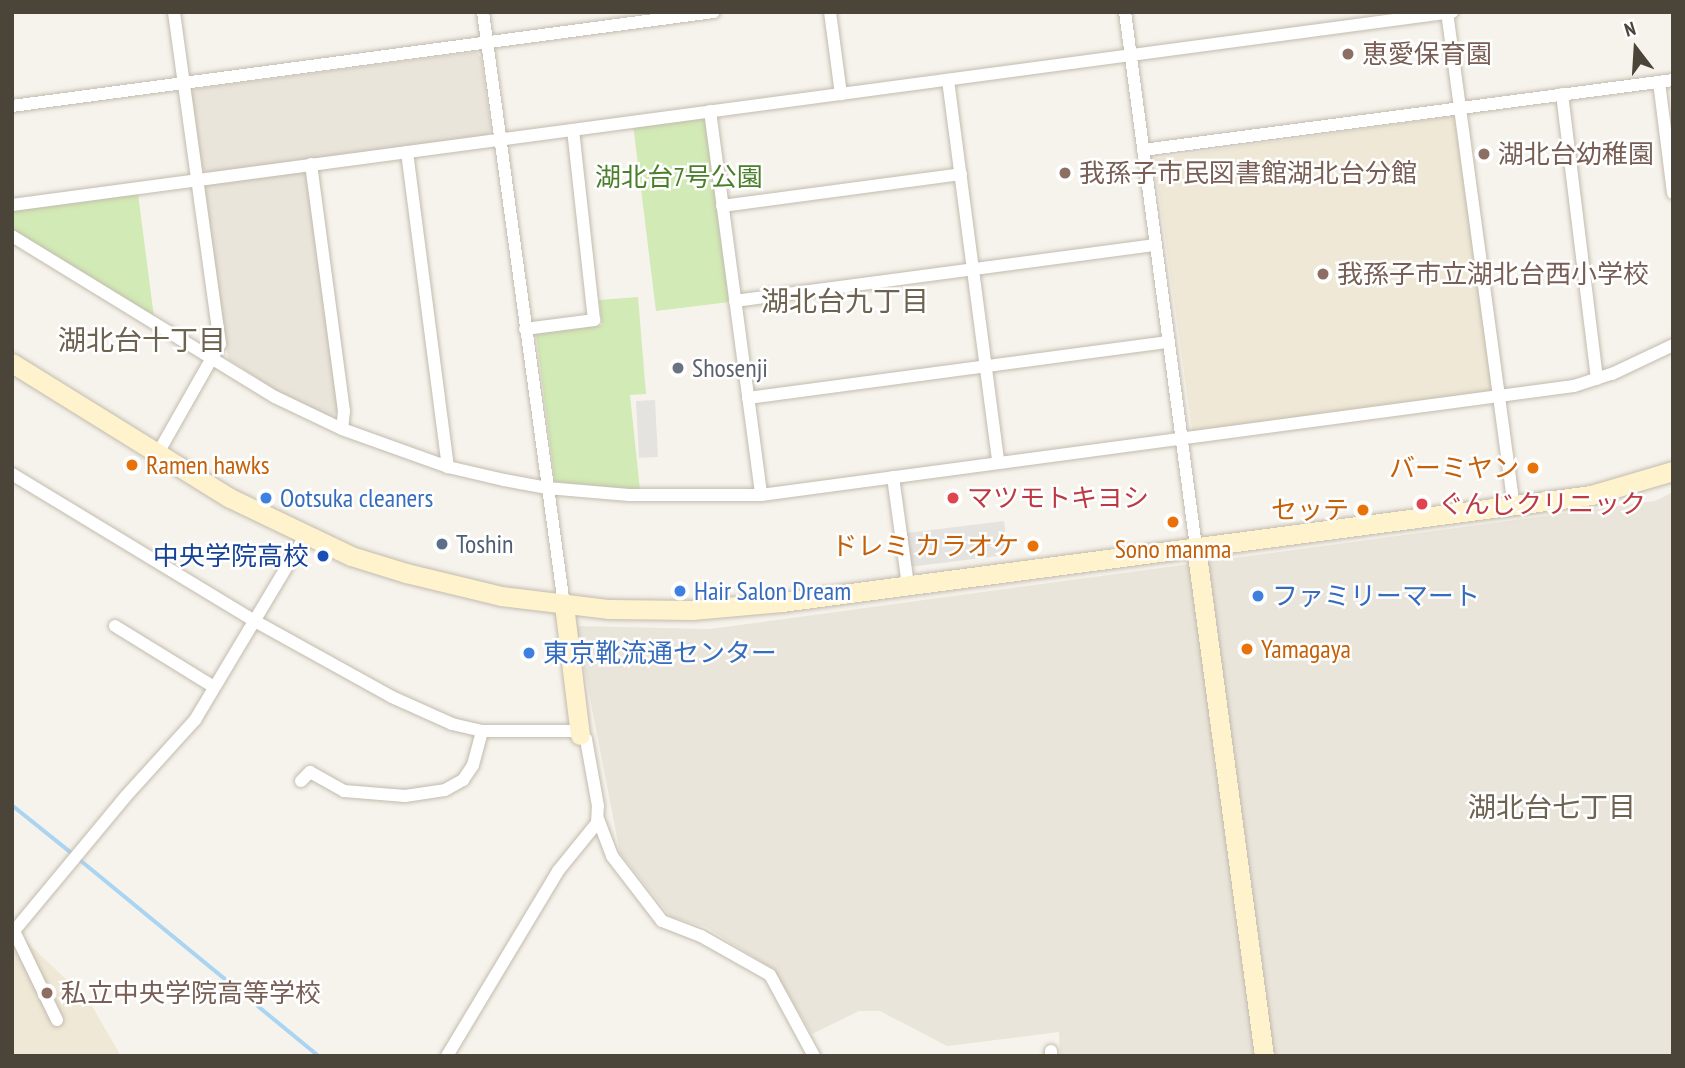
<!DOCTYPE html>
<html>
<head>
<meta charset="utf-8">
<style>
  body { margin:0 }
  #map { position:relative; width:1685px; height:1068px; overflow:hidden; background:#f6f3ec; font-family:"PT Sans Narrow","Noto Sans JP",sans-serif }
  div>[style] { position:absolute }
  .residential>* { inset:0; background:#eae5da }
  .education>* { inset:0; background:#efe8d6; transform-origin:0 0 }
  .green>* { inset:0; background:#d2eab5; transform-origin:0 0 }
  .parking>* { inset:0; background:#e5e3e0; transform-origin:0 0 }
  .stream>* { height:3.5px; margin:-1.75px; padding:0 1.75px; transform-origin:1.75px; border-radius:1.75px; background:#a9d4f2 }
  .roads { filter:drop-shadow(0 0 2px #c2bbae) drop-shadow(0 0 2px #c2bbae) }
  .street>* { height:12px; margin:-6px; padding:0 6px; transform-origin:6px; border-radius:6px; background:#fff }
  .secondary>* { height:19px; margin:-9.5px; padding:0 9.5px; transform-origin:9.5px; border-radius:9.5px; background:#fff3cd }
  .dots>* { width:19px; height:19px; translate:-50% -50%; box-sizing:border-box; border:4px solid #fff; border-radius:50% }
  span { translate:-50% -50%; white-space:nowrap; text-align:center; line-height:1.15; -webkit-text-stroke:5px #fff; paint-order:stroke }
  .education-label { font-size:26px; color:#785e54 }
  .left { translate:0 -50%; text-align:left }
  .park-label { font-size:26px; color:#4a7f2a }
  .worship-label { font-size:26px; color:#5b616d }
  .food-label { font-size:26px; color:#c56008 }
  .right { translate:-100% -50%; text-align:right }
  .shop-label { font-size:26px; color:#366cbe }
  .health-label { font-size:26px; color:#be3a42 }
  .service-label { font-size:26px; color:#4e5e75 }
  .transit-label { font-size:26px; color:#164399 }
  .neighbourhood-label { font-size:28px; color:#6e6250 }
  .frame { position:absolute; inset:0; border:14px solid #4b4439; pointer-events:none }
  .north { position:absolute; left:1601px; top:14px; width:70px; height:70px; -webkit-text-stroke:5px #fff; paint-order:stroke; rotate:343deg; font-size:19px; font-weight:700; line-height:28px; text-align:center; color:#4b4439 }
  .north::after { content:''; display:block; margin:auto; width:24px; height:32px; background:#4b4439; clip-path:polygon(50% 0,100% 100%,50% 72%,0 100%) }
</style>
</head>
<body>
<div id="map">
  <div class="residential">
    <i style="clip-path:polygon(476px 52px,481px 57px,491px 129px,487px 136px,208px 172px,201px 168px,190px 93px,196px 89px)"></i>
    <i style="clip-path:polygon(303px 171px,306px 174px,339px 410px,330px 417px,278px 392px,228px 359px,204px 189px,206px 184px)"></i>
    <i style="clip-path:polygon(1673px 492px,1673px 1056px,1060px 1056px,1059px 1032px,947px 1046px,880px 1011px,859px 1011px,812px 1034px,773px 969px,706px 927px,671px 917px,620px 853px,576px 626px,710px 629px,1655px 501px)"></i>
  </div>
  <div class="education">
    <i style="left:1456px;top:116px;width:278px;height:305px;rotate:82deg"></i>
    <i style="clip-path:polygon(12px 928px,89px 1001px,121px 1056px,12px 1056px)"></i>
  </div>
  <div class="green">
    <i style="left:710px;top:111px;width:192px;height:78px;rotate:83deg"></i>
    <i style="clip-path:polygon(137px 186px,155px 325px,12px 236px,12px 205px)"></i>
    <i style="clip-path:polygon(638px 297px,646px 394px,630px 395px,640px 490px,555px 482px,536px 334px,602px 325px,599px 300px)"></i>
  </div>
  <div class="parking">
    <i style="left:655px;top:400px;width:57px;height:19px;rotate:87deg"></i>
    <i style="left:1004px;top:521px;width:34px;height:104px;rotate:83deg"></i>
  </div>
  <div class="stream">
    <i style="left:12px;top:805px;width:78px;rotate:38.8deg"></i>
    <i style="left:79px;top:859px;width:310px;rotate:39.4deg"></i>
  </div>
  <div class="roads">
    <div class="street">
      <i style="left:483px;top:12px;width:599px;rotate:82.22deg"></i>
      <i style="left:830px;top:12px;width:83px;rotate:82.4deg"></i>
      <i style="left:1125px;top:12px;width:540px;rotate:82.44deg"></i>
      <i style="left:1447px;top:12px;width:498px;rotate:82.3deg"></i>
      <i style="left:948px;top:80px;width:385px;rotate:82.5deg"></i>
      <i style="left:1659px;top:82px;width:112px;rotate:82.8deg"></i>
      <i style="left:1562px;top:94px;width:287px;rotate:83deg"></i>
      <i style="left:12px;top:106px;width:708px;rotate:-7.63deg"></i>
      <i style="left:710px;top:111px;width:387px;rotate:82.4deg"></i>
      <i style="left:1143px;top:150px;width:535px;rotate:-7.52deg"></i>
      <i style="left:407px;top:152px;width:318px;rotate:82.6deg"></i>
      <i style="left:311px;top:164px;width:249px;rotate:82.4deg"></i>
      <i style="left:344px;top:411px;width:18px;rotate:96deg"></i>
      <i style="left:12px;top:205px;width:1453px;rotate:-7.63deg"></i>
      <i style="left:722px;top:206px;width:241px;rotate:-7.6deg"></i>
      <i style="left:12px;top:236px;width:308px;rotate:31.5deg"></i>
      <i style="left:275px;top:397px;width:74px;rotate:25.5deg"></i>
      <i style="left:342px;top:429px;width:113px;rotate:19.7deg"></i>
      <i style="left:448px;top:467px;width:57px;rotate:13.1deg"></i>
      <i style="left:504px;top:480px;width:44px;rotate:10.5deg"></i>
      <i style="left:547px;top:488px;width:82px;rotate:4.9deg"></i>
      <i style="left:629px;top:495px;width:132px"></i>
      <i style="left:761px;top:495px;width:820px;rotate:-7.64deg"></i>
      <i style="left:1574px;top:386px;width:40px;rotate:-18deg"></i>
      <i style="left:1612px;top:374px;width:68px;rotate:-25.4deg"></i>
      <i style="left:735px;top:301px;width:424px;rotate:-7.6deg"></i>
      <i style="left:525px;top:329px;width:70px;rotate:-7.4deg"></i>
      <i style="left:594px;top:320px;width:191px;rotate:-96.3deg"></i>
      <i style="left:748px;top:398px;width:424px;rotate:-7.6deg"></i>
      <i style="left:158px;top:453px;width:125px;rotate:-60.4deg"></i>
      <i style="left:220px;top:344px;width:335px;rotate:-97.9deg"></i>
      <i style="left:12px;top:474px;width:282px;rotate:31.2deg"></i>
      <i style="left:253px;top:620px;width:159px;rotate:29deg"></i>
      <i style="left:392px;top:697px;width:66px;rotate:24.2deg"></i>
      <i style="left:452px;top:724px;width:31px;rotate:13deg"></i>
      <i style="left:482px;top:731px;width:96px"></i>
      <i style="left:893px;top:477px;width:109px;rotate:82.1deg"></i>
      <i style="left:115px;top:626px;width:116px;rotate:31.6deg"></i>
      <i style="left:301px;top:781px;width:13px;rotate:-45deg"></i>
      <i style="left:310px;top:772px;width:39px;rotate:29deg"></i>
      <i style="left:344px;top:791px;width:61px;rotate:4.7deg"></i>
      <i style="left:405px;top:796px;width:40px;rotate:-8.5deg"></i>
      <i style="left:445px;top:790px;width:21px;rotate:-29deg"></i>
      <i style="left:463px;top:780px;width:18px;rotate:-56deg"></i>
      <i style="left:473px;top:765px;width:35px;rotate:-75deg"></i>
      <i style="left:598px;top:819px;width:40px;rotate:69deg"></i>
      <i style="left:612px;top:856px;width:82px;rotate:52.4deg"></i>
      <i style="left:662px;top:921px;width:42px;rotate:21deg"></i>
      <i style="left:701px;top:936px;width:79px;rotate:29.5deg"></i>
      <i style="left:770px;top:975px;width:92px;rotate:61.5deg"></i>
      <i style="left:57px;top:1020px;width:99px;rotate:-115.8deg"></i>
      <i style="left:14px;top:931px;width:175px;rotate:-50.3deg"></i>
      <i style="left:126px;top:796px;width:103px;rotate:-47.8deg"></i>
      <i style="left:195px;top:720px;width:214px;rotate:-59.1deg"></i>
      <i style="left:1051px;top:1051px;width:5px;rotate:90deg"></i>
      <i style="left:447px;top:1056px;width:216px;rotate:-59deg"></i>
      <i style="left:558px;top:871px;width:62px;rotate:-50.9deg"></i>
      <i style="left:597px;top:823px;width:17px;rotate:-87deg"></i>
      <i style="left:598px;top:806px;width:68px;rotate:-100.2deg"></i>
      <i style="left:586px;top:739px;width:7px;rotate:-146deg"></i>
    </div>
    <div class="secondary">
      <i style="left:12px;top:363px;width:256px;rotate:31.8deg"></i>
      <i style="left:230px;top:498px;width:134px;rotate:25.6deg"></i>
      <i style="left:351px;top:556px;width:58px;rotate:17.2deg"></i>
      <i style="left:406px;top:573px;width:98px;rotate:13.6deg"></i>
      <i style="left:501px;top:596px;width:109px;rotate:6.9deg"></i>
      <i style="left:609px;top:609px;width:83px;rotate:0.7deg"></i>
      <i style="left:692px;top:610px;width:90px;rotate:-5.1deg"></i>
      <i style="left:782px;top:602px;width:816px;rotate:-7.53deg"></i>
      <i style="left:1591px;top:495px;width:85px;rotate:-16.3deg"></i>
      <i style="left:1196px;top:547px;width:514px;rotate:82.39deg"></i>
      <i style="left:564px;top:605px;width:131px;rotate:83deg"></i>
    </div>
  </div>
  <div class="dots">
    <i style="left:1348px;top:54px;background:#8d6e63"></i>
    <i style="left:1484px;top:154px;background:#8d6e63"></i>
    <i style="left:1065px;top:173px;background:#8d6e63"></i>
    <i style="left:1323px;top:274px;background:#8d6e63"></i>
    <i style="left:678px;top:368px;background:#6b7280"></i>
    <i style="left:132px;top:465px;background:#e8710a"></i>
    <i style="left:1533px;top:468px;background:#e8710a"></i>
    <i style="left:266px;top:498px;background:#3f7fe0"></i>
    <i style="left:953px;top:498px;background:#e0444e"></i>
    <i style="left:1422px;top:504px;background:#e0444e"></i>
    <i style="left:1363px;top:510px;background:#e8710a"></i>
    <i style="left:1173px;top:522px;background:#e8710a"></i>
    <i style="left:442px;top:544px;background:#5c6f8a"></i>
    <i style="left:1033px;top:546px;background:#e8710a"></i>
    <i style="left:323px;top:556px;background:#1a4fb4"></i>
    <i style="left:680px;top:591px;background:#3f7fe0"></i>
    <i style="left:1258px;top:596px;background:#3f7fe0"></i>
    <i style="left:1247px;top:649px;background:#e8710a"></i>
    <i style="left:529px;top:653px;background:#3f7fe0"></i>
    <i style="left:47px;top:993px;background:#8d6e63"></i>
  </div>
  <div class="education-label">
    <span class="left" style="left:1362px;top:54px">恵愛保育園</span>
    <span class="left" style="left:1498px;top:154px">湖北台幼稚園</span>
    <span class="left" style="left:1079px;top:173px">我孫子市民図書館湖北台分館</span>
    <span class="left" style="left:1337px;top:274px">我孫子市立湖北台西小学校</span>
    <span class="left" style="left:61px;top:993px">私立中央学院高等学校</span>
  </div>
  <div class="park-label">
    <span style="left:679px;top:177px">湖北台7号公園</span>
  </div>
  <div class="worship-label">
    <span class="left" style="left:692px;top:368px">Shosenji</span>
  </div>
  <div class="food-label">
    <span class="left" style="left:146px;top:465px">Ramen hawks</span>
    <span class="right" style="left:1519px;top:468px">バーミヤン</span>
    <span class="right" style="left:1349px;top:510px">セッテ</span>
    <span class="right" style="left:1019px;top:546px">ドレミ カラオケ</span>
    <span style="left:1173px;top:549px">Sono manma</span>
    <span class="left" style="left:1261px;top:649px">Yamagaya</span>
  </div>
  <div class="shop-label">
    <span class="left" style="left:280px;top:498px">Ootsuka cleaners</span>
    <span class="left" style="left:694px;top:591px">Hair Salon Dream</span>
    <span class="left" style="left:1272px;top:596px">ファミリーマート</span>
    <span class="left" style="left:543px;top:653px">東京靴流通センター</span>
  </div>
  <div class="health-label">
    <span class="left" style="left:967px;top:498px">マツモトキヨシ</span>
    <span class="left" style="left:1438px;top:504px">ぐんじクリニック</span>
  </div>
  <div class="service-label">
    <span class="left" style="left:456px;top:544px">Toshin</span>
  </div>
  <div class="transit-label">
    <span class="right" style="left:309px;top:556px">中央学院高校</span>
  </div>
  <div class="neighbourhood-label">
    <span style="left:845px;top:301px">湖北台九丁目</span>
    <span style="left:142px;top:340px">湖北台十丁目</span>
    <span style="left:1552px;top:807px">湖北台七丁目</span>
  </div>
  <div class="frame"></div>
  <div class="north">N</div>
</div>
</body>
</html>
